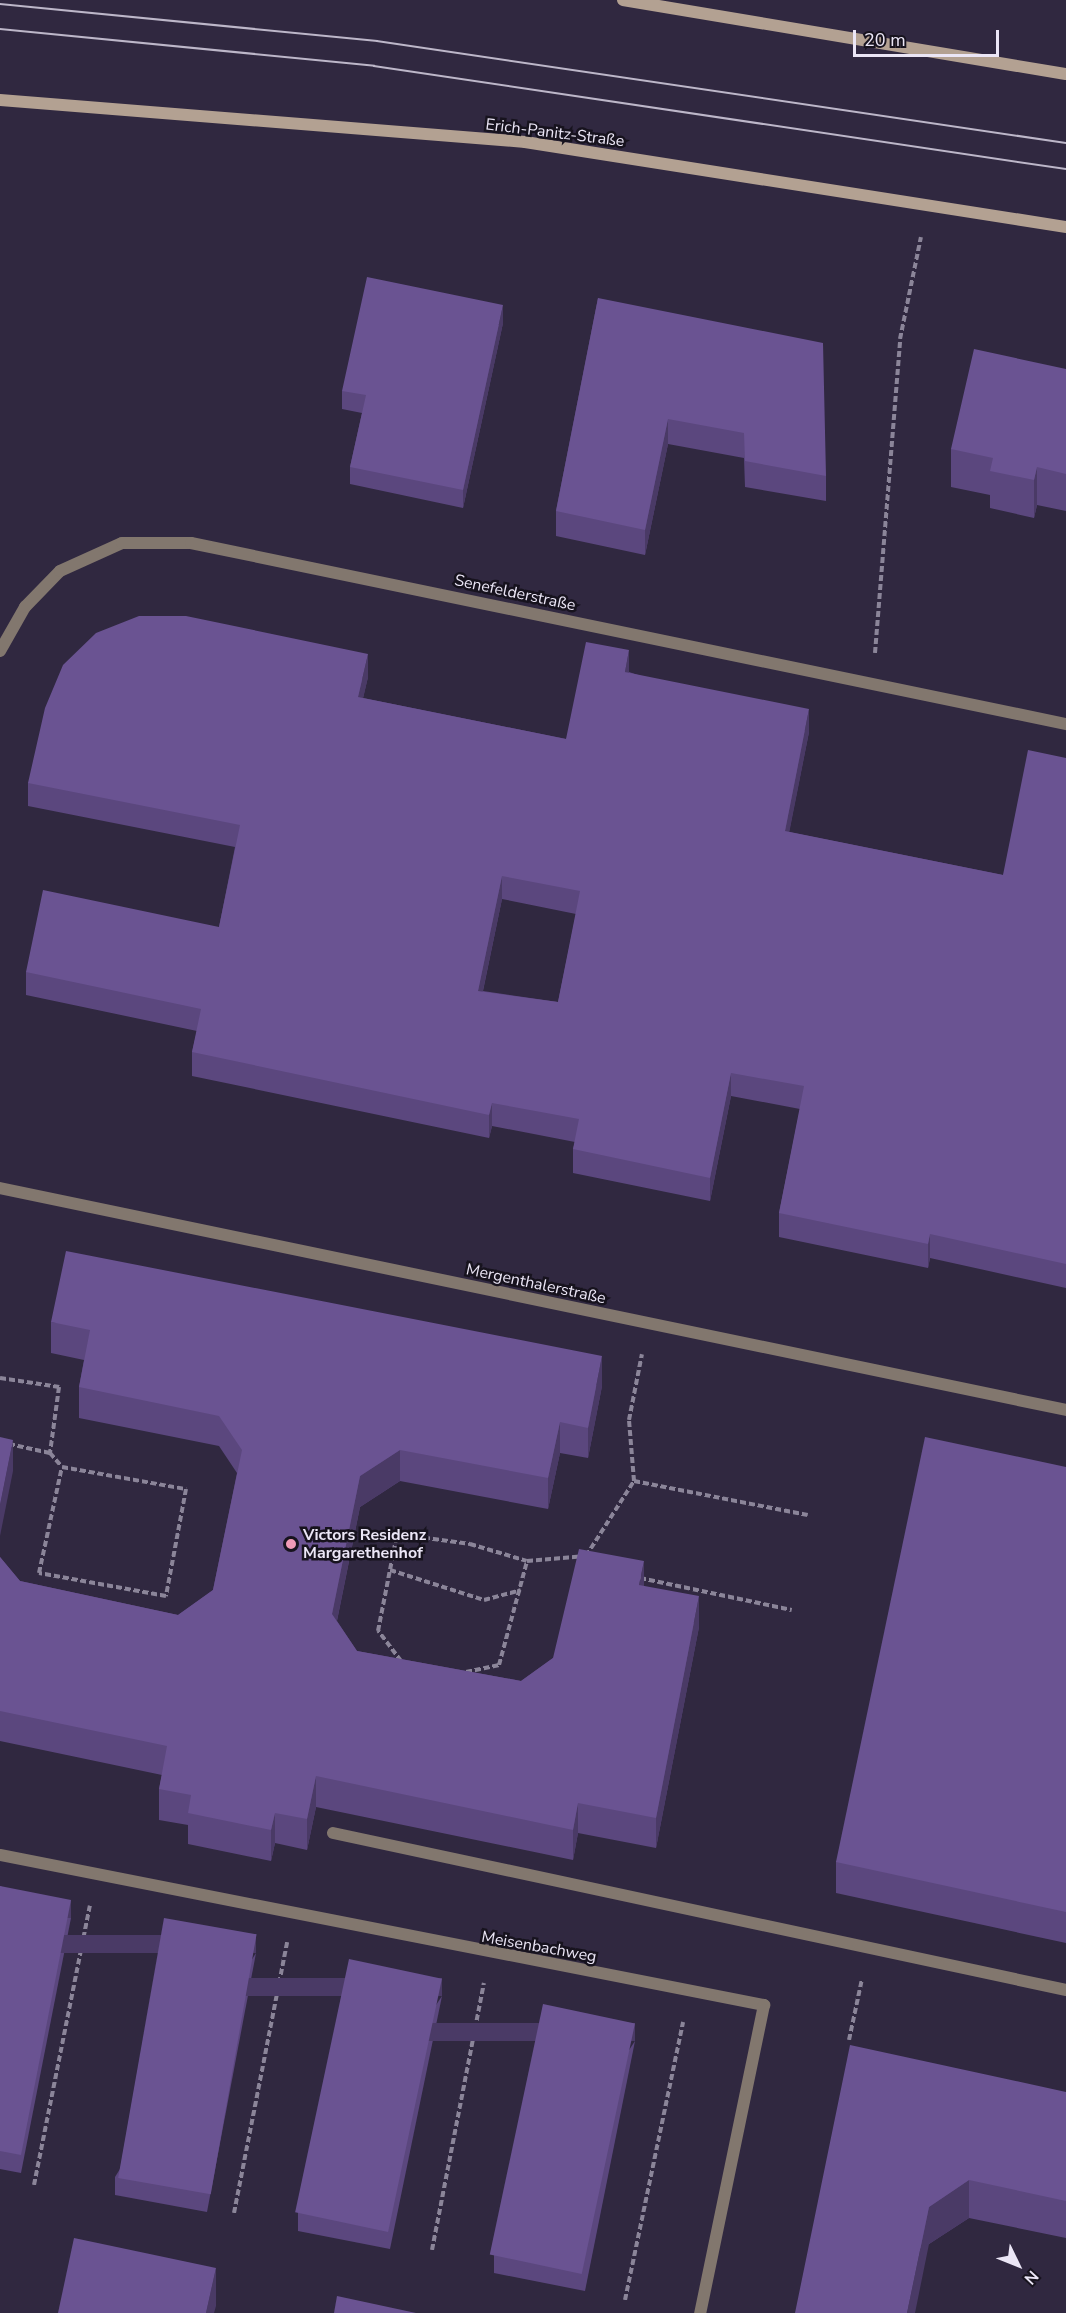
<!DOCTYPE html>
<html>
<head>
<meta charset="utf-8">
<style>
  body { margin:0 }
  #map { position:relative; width:1066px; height:2313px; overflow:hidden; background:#302840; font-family:"Nunito Sans",sans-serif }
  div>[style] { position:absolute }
  .path>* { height:4px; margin-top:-2px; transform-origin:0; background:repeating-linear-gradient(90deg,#8b8599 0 6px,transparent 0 9px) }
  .service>* { height:12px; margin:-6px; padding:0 6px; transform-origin:6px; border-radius:6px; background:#82776e }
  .minor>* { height:12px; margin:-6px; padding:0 6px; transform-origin:6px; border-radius:6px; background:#82776e }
  .secondary>* { height:12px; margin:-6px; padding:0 6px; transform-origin:6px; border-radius:6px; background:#b3a192 }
  .tram>* { height:1.5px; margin:-0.75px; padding:0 0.75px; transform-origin:0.75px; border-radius:0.75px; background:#bdb7c9 }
  .wall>* { inset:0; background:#5b477e }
  .shaded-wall>* { inset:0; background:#4a3a66; transform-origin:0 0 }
  .building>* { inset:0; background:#6a5392; transform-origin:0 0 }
  .dots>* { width:16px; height:16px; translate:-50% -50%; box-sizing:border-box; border:3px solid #17131e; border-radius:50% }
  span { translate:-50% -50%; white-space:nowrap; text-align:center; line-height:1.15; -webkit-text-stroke:5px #17131e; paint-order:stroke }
  .street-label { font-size:16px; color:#ebe6f6 }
  .poi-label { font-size:16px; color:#ebe6f6; font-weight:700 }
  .left { translate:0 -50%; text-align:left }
  .north { position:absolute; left:988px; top:2235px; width:60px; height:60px; -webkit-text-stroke:4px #17131e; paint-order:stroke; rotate:133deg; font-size:16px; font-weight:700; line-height:24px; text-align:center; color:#ebe6f6 }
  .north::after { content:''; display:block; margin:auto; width:21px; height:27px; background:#ebe6f6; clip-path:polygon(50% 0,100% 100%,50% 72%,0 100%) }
  .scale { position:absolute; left:853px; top:30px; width:146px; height:27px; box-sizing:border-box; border:3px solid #ebe6f6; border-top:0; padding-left:8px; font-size:18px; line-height:21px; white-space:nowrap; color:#ebe6f6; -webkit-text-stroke:4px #17131e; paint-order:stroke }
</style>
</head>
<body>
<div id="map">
  <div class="path">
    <i style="left:875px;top:653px;width:315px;rotate:-85.4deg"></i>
    <i style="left:900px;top:339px;width:104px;rotate:-78.4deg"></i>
    <i style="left:0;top:1378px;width:60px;rotate:8.7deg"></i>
    <i style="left:59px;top:1387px;width:67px;rotate:97.8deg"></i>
    <i style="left:50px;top:1453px;width:18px;rotate:49deg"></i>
    <i style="left:62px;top:1467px;width:126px;rotate:10.1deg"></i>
    <i style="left:186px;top:1489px;width:109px;rotate:100.6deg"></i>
    <i style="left:166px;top:1596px;width:129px;rotate:-169.7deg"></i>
    <i style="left:39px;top:1573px;width:108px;rotate:-77.8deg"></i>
    <i style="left:0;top:1442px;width:51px;rotate:12.4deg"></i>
    <i style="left:634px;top:1481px;width:61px;rotate:-94.7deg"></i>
    <i style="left:629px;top:1420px;width:67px;rotate:-78.9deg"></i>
    <i style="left:390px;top:1570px;width:99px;rotate:17.7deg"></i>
    <i style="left:484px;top:1600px;width:38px;rotate:-15deg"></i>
    <i style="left:640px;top:1578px;width:155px;rotate:11.9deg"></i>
    <i style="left:401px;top:1661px;width:38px;rotate:-127deg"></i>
    <i style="left:378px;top:1631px;width:99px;rotate:-78.9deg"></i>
    <i style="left:397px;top:1534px;width:74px;rotate:7.8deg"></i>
    <i style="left:470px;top:1544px;width:59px;rotate:16.6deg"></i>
    <i style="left:527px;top:1561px;width:59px;rotate:-4.8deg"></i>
    <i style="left:586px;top:1556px;width:89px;rotate:-57.4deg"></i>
    <i style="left:634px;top:1481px;width:177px;rotate:11.1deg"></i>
    <i style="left:466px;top:1672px;width:34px;rotate:-12deg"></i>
    <i style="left:499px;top:1665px;width:108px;rotate:-74.9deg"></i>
    <i style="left:849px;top:2040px;width:62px;rotate:-78deg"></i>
    <i style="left:34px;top:2185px;width:285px;rotate:-78.7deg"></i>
    <i style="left:234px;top:2213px;width:276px;rotate:-78.9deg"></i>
    <i style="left:432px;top:2250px;width:272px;rotate:-79deg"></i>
    <i style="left:625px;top:2300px;width:284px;rotate:-78.2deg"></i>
  </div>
  <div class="service">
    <i style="left:333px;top:1833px;width:750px;rotate:12.09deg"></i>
  </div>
  <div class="minor">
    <i style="left:0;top:651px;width:51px;rotate:-60.4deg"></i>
    <i style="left:25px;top:607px;width:50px;rotate:-45.8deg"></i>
    <i style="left:60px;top:571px;width:68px;rotate:-24.3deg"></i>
    <i style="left:122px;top:543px;width:69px"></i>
    <i style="left:191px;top:543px;width:894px;rotate:11.69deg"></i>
    <i style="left:0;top:1188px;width:1089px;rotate:11.76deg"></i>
    <i style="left:0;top:1855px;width:779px;rotate:11.11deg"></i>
    <i style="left:764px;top:2005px;width:315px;rotate:101.7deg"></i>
  </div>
  <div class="secondary">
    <i style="left:623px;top:0;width:449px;rotate:9.5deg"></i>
    <i style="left:0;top:100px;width:527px;rotate:4.57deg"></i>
    <i style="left:525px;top:142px;width:548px;rotate:8.93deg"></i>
  </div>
  <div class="tram">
    <i style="left:0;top:4px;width:379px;rotate:5.6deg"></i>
    <i style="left:377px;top:41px;width:697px;rotate:8.42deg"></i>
    <i style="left:0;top:29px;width:376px;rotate:5.6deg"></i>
    <i style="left:374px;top:66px;width:700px;rotate:8.47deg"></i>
  </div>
  <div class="wall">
    <i style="clip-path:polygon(598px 298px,826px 476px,826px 501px,745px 487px,744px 458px,668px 444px,645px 555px,556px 536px,556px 511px)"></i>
    <i style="clip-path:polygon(503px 323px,463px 508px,350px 484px,350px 467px,362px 413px,342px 409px,342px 391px)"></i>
    <i style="clip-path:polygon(1066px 369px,1066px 511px,1037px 505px,1034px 518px,990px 508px,990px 495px,951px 487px,951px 449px)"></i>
    <i style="clip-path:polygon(evenodd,629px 672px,809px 732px,789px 832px,1003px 875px,1066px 758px,1066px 1288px,930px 1258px,928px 1268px,779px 1237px,779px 1213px,800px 1109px,731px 1096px,710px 1201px,573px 1173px,573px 1149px,575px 1142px,492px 1126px,489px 1138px,192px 1076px,192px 1052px,197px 1031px,26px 995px,26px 972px,219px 927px,235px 847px,28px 806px,28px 783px,368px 677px,363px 698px,566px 739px,629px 672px,502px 899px,576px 914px,558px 1002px,483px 991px,502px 899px)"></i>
    <i style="clip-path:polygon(51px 1322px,602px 1386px,588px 1458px,560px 1453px,548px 1509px,400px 1481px,360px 1507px,337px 1621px,357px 1651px,521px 1681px,553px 1658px,644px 1586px,699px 1627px,656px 1848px,578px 1833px,573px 1860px,316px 1807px,307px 1850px,275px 1843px,271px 1861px,188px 1844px,188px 1825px,159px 1820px,159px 1789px,162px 1775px,0 1741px,0 1557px,20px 1581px,178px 1615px,213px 1590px,237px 1473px,219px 1446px,79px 1418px,79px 1387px,84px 1360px,51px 1353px)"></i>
    <i style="clip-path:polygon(1066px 1467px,1066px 1943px,836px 1893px,836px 1862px)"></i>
    <i style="clip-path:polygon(0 1886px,71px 1918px,21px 2173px,0 2169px)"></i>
    <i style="clip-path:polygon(256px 1953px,207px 2212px,115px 2195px,115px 2177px)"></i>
    <i style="clip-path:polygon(442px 1996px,390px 2249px,298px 2231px,298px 2213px)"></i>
    <i style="clip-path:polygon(635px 2041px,585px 2291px,494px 2273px,494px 2255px)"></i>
    <i style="clip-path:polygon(1066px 2092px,1066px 2238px,969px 2218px,929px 2244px,795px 2313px)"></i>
  </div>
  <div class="shaded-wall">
    <i style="clip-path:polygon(503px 305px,503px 323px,463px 508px,463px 490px)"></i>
    <i style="clip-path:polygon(668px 419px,668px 444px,645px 555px,645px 530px)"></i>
    <i style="clip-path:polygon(1037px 467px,1037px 505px,1034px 518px,1034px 480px)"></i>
    <i style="clip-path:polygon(629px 650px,629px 674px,625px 672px)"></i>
    <i style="clip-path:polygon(368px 654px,368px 677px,358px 720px,358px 697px)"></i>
    <i style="clip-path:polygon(809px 709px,809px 732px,785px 854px,785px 831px)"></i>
    <i style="clip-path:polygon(502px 876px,502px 899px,478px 1014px,478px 991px)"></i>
    <i style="clip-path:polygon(731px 1073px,731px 1096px,710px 1201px,710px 1178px)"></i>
    <i style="clip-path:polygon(492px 1103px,492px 1126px,489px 1138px,489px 1115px)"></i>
    <i style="clip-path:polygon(930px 1234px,930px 1258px,928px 1268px,928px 1244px)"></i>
    <i style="clip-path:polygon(602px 1356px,602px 1386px,588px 1458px,588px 1428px)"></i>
    <i style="clip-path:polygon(560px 1422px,560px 1453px,548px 1509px,548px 1478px)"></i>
    <i style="clip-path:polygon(13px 1440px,13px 1471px,0 1536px,0 1505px)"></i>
    <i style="clip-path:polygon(400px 1450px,400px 1481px,360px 1507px,332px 1645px,332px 1614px,360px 1476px)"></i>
    <i style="clip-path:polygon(644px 1561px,644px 1592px,639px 1585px)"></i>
    <i style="clip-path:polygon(699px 1596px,699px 1627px,656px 1848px,656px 1818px)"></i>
    <i style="clip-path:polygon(316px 1776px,316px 1807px,307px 1850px,307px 1819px)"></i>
    <i style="clip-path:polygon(578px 1803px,578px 1833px,573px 1860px,573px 1830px)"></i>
    <i style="clip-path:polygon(275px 1813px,275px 1843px,271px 1861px,271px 1830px)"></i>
    <i style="left:71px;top:1900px;width:18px;height:260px;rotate:90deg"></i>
    <i style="left:256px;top:1935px;width:18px;height:264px;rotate:90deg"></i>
    <i style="left:442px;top:1978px;width:18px;height:258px;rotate:90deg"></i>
    <i style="left:635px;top:2023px;width:18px;height:255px;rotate:90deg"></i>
    <i style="clip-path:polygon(969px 2180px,969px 2218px,929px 2244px,915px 2313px,907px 2313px,929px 2207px)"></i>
    <i style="clip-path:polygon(216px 2268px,216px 2306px,214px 2313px,206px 2313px)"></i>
  </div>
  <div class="building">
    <i style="clip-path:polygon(367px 277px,503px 305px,463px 490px,350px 467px,366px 395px,342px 391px)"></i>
    <i style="clip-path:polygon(598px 298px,823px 343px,826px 476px,745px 461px,744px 433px,668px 419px,645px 530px,556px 511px)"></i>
    <i style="clip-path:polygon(974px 349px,1066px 369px,1066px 474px,1037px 467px,1034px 480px,990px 471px,993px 458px,951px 449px)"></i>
    <i style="clip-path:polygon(evenodd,139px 616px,186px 616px,368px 654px,358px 697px,566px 739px,586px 642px,629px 650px,625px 672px,809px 709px,785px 831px,1003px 875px,1028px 750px,1066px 758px,1066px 1264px,930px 1234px,928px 1244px,779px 1213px,804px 1086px,731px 1073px,710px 1178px,573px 1149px,579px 1119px,492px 1103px,489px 1115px,192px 1052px,201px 1009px,26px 972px,43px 890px,219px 927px,240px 825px,28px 783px,45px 708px,63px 665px,96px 633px,139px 616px,502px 876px,580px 891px,558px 1002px,478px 991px,502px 876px)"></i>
    <i style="clip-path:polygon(66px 1251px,602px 1356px,588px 1428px,560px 1422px,548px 1478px,400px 1450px,360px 1476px,332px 1614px,357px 1651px,521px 1681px,553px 1658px,579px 1549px,644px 1561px,639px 1585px,699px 1596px,656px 1818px,578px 1803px,573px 1830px,316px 1776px,307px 1819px,275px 1813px,271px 1830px,188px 1813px,191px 1795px,159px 1789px,167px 1746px,0 1711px,0 1557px,20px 1581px,178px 1615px,213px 1590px,242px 1450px,219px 1416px,79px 1387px,90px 1330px,51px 1322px)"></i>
    <i style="clip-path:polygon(0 1437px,13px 1440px,0 1505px)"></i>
    <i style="clip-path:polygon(925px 1437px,1066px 1467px,1066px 1912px,836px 1862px)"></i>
    <i style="clip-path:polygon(0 1886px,71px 1900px,21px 2155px,0 2151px)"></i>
    <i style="left:164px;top:1918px;width:94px;height:264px;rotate:10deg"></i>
    <i style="left:349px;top:1959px;width:95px;height:259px;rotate:12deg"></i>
    <i style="left:543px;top:2004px;width:94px;height:256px;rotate:12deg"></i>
    <i style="clip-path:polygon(850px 2045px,1066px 2092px,1066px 2201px,969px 2180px,929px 2207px,907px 2313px,795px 2313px)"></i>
    <i style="clip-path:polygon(74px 2238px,216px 2268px,206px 2313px,58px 2313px)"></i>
    <i style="clip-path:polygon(337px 2296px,416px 2313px,334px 2313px)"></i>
  </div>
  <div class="dots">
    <i style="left:291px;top:1544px;background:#f09ab7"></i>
  </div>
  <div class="street-label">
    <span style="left:555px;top:133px;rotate:7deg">Erich-Panitz-Straße</span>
    <span style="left:515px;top:593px;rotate:12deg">Senefelderstraße</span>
    <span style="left:536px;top:1284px;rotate:12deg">Mergenthalerstraße</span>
    <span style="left:539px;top:1947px;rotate:10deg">Meisenbachweg</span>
  </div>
  <div class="poi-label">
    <span class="left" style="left:303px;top:1544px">Victors Residenz<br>Margarethenhof</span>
  </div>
  <div class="north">N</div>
  <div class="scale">20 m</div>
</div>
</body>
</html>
